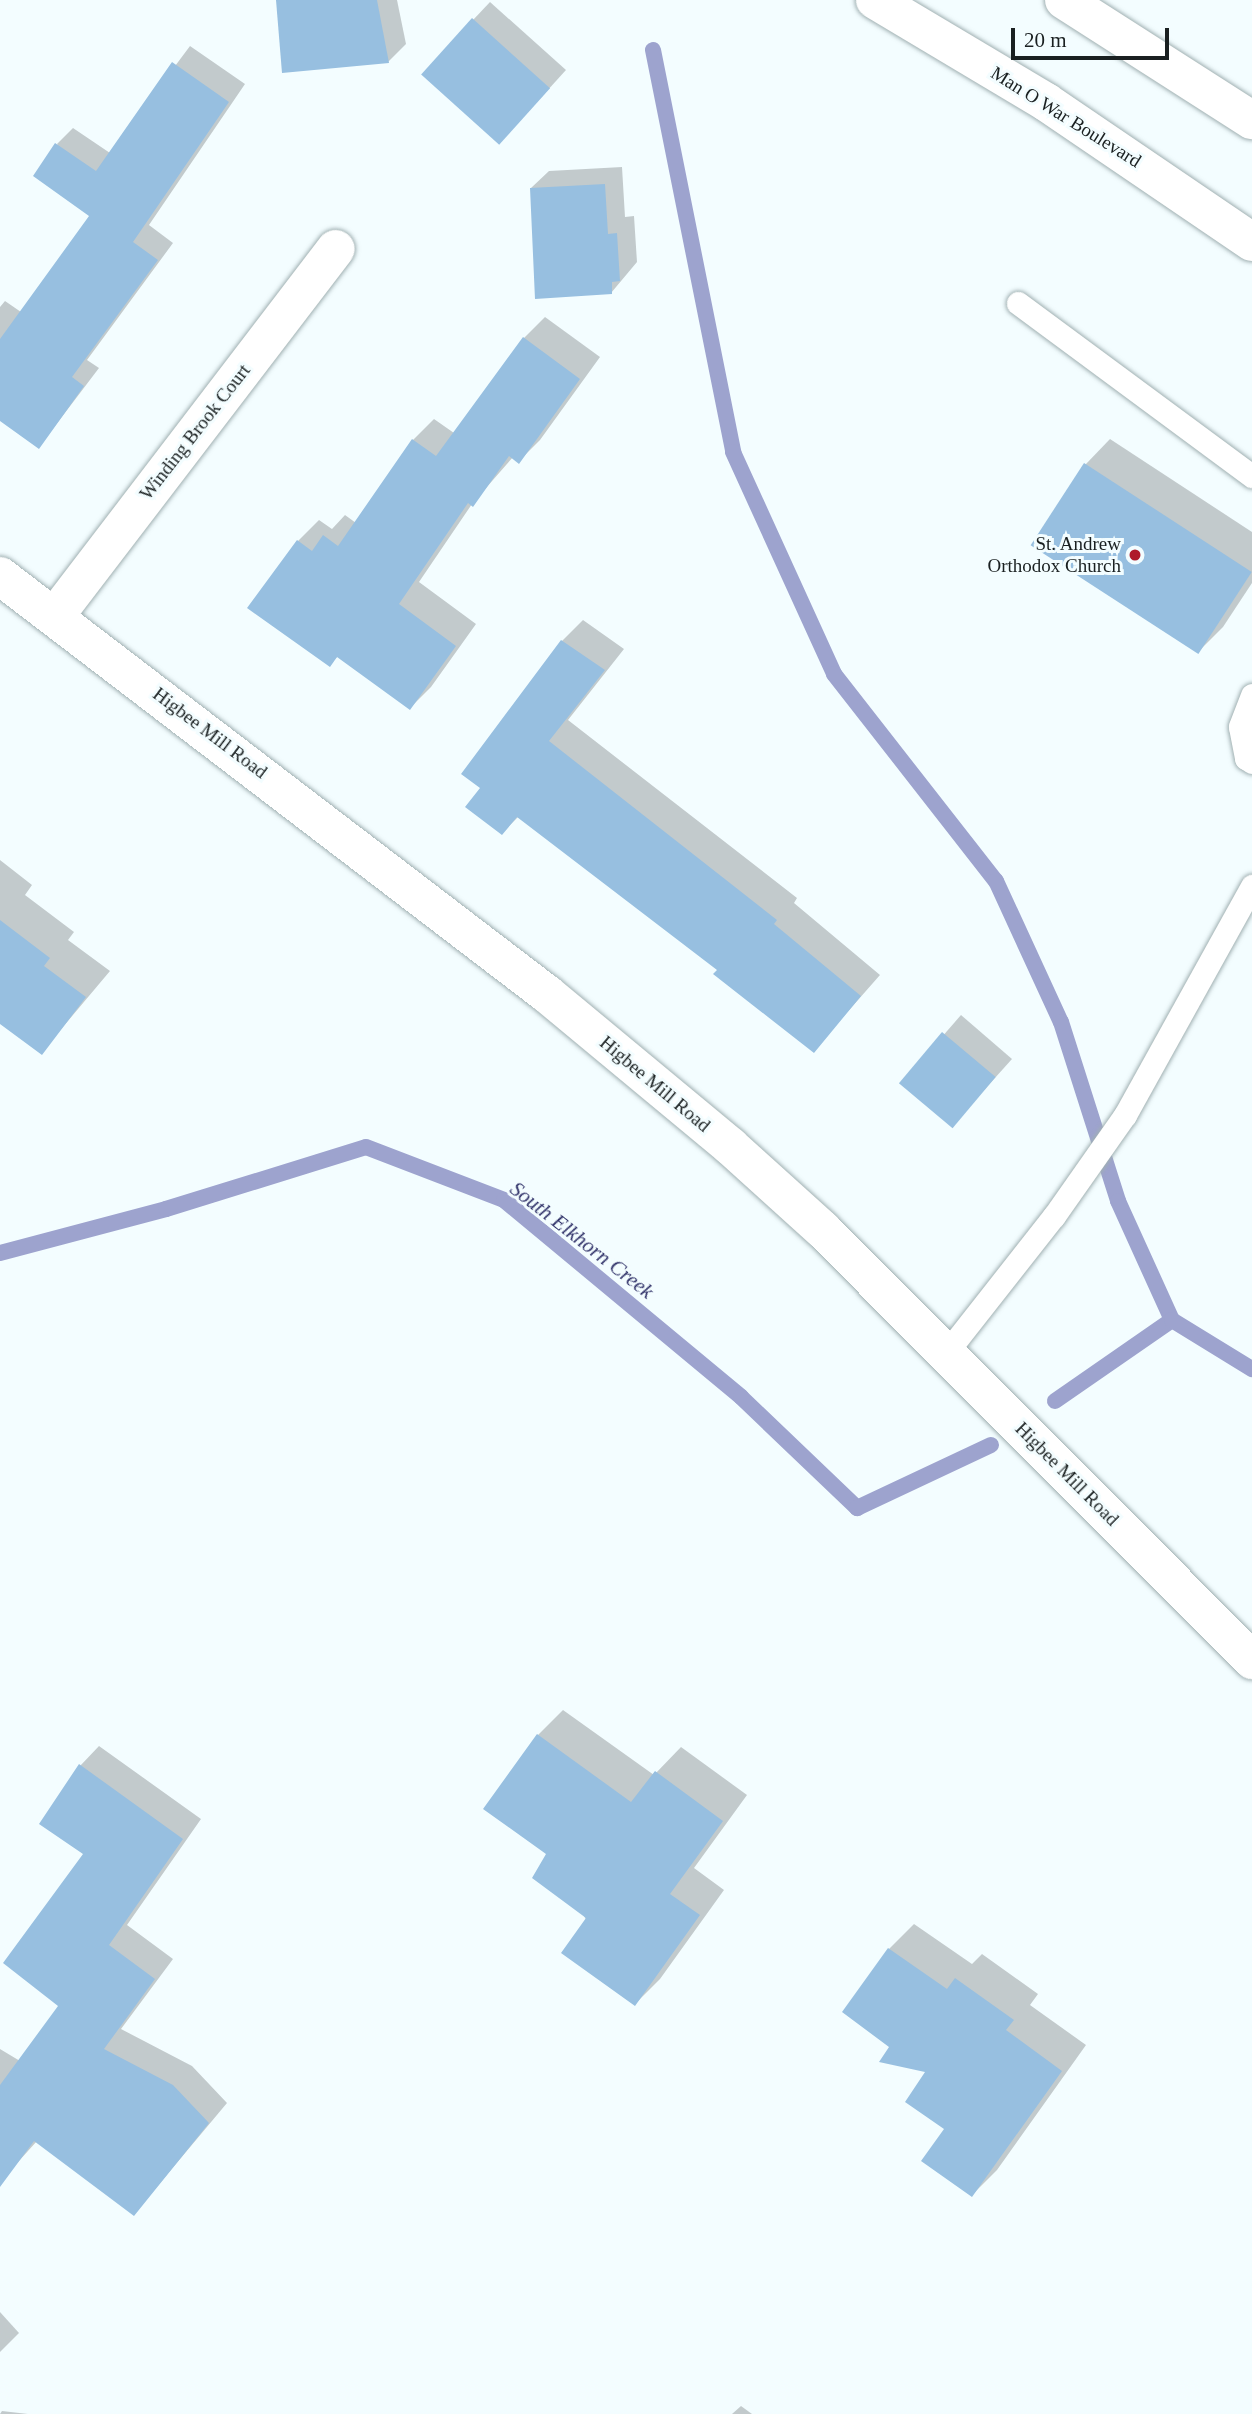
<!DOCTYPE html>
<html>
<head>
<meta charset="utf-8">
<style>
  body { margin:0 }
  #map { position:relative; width:1252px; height:2414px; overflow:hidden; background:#f3fdff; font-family:Georgia,serif }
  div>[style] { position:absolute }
  .shadow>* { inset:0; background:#0003 }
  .stream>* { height:16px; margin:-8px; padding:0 8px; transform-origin:8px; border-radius:8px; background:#9da3ce }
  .building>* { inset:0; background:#97bfe0; transform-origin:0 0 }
  .roads { filter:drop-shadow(0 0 2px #a0b0b2) drop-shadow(0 0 2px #a0b0b2) }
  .lane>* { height:23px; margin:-11.5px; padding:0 11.5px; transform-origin:11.5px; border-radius:11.5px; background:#fff }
  .street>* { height:38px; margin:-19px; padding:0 19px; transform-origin:19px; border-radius:19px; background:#fff }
  .primary>* { height:38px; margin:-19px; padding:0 19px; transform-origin:19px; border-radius:19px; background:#fff }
  .dots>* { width:19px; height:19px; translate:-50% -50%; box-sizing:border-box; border:4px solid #f3fdff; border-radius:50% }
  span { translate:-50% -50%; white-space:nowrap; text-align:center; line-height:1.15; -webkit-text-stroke:6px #f3fdff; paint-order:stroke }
  .street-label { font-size:19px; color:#1a2021 }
  .poi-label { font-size:19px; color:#1a2021 }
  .right { translate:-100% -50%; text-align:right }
  .water-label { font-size:21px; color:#303269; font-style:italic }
  .scale { position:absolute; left:1011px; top:28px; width:158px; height:32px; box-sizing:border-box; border:4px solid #1a2021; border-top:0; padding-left:9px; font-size:21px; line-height:24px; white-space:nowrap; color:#1a2021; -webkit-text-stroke:5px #f3fdff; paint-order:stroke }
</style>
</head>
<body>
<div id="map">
  <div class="shadow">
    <i style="clip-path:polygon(277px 0,397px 0,406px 44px,388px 62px)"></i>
    <i style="clip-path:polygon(490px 2px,566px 70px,517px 124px,473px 20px)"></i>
    <i style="clip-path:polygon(190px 46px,245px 84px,149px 225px,173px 243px,87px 360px,99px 368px,39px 447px,0 419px,0 307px,5px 301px,21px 312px,91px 215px,57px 144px,73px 128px,110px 153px)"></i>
    <i style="clip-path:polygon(622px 167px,625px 217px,634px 216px,637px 262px,611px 293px,531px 188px,549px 171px)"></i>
    <i style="clip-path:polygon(545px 317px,600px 357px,540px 440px,519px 461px,513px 457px,472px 504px,419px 582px,476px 624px,431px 687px,410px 708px,338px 656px,329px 665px,298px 541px,319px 520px,332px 529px,345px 515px,356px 523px,413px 440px,434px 419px,454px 433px,524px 338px)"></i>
    <i style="clip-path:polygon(1110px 439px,1252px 532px,1252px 583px,1223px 627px,1198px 652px,1085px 465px)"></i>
    <i style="clip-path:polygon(583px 620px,624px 649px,568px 720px,797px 898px,794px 903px,880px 975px,814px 1050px,720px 969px,519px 816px,502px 833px,482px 788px,464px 774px,562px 641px)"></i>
    <i style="clip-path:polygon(0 860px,32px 885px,25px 895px,74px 932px,68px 940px,110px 971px,41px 1053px,0 1021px)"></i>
    <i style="clip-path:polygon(961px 1015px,1012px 1059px,968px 1108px,901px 1084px)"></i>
    <i style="clip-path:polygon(563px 1710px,654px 1775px,681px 1747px,747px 1795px,694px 1868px,724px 1890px,660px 1979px,635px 2004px,548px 1854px,538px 1735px)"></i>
    <i style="clip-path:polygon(99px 1746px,201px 1819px,127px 1925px,173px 1959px,121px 2029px,192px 2066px,227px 2103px,134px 2214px,37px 2141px,9px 2172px,0 2165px,0 2049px,20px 2061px,61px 2006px,86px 1854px,80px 1766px)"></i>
    <i style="clip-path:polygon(914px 1924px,972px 1964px,982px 1954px,1038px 1994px,1030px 2005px,1086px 2045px,997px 2170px,972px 2195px,928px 2071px,891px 2047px,889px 1949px)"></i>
    <i style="clip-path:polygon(0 2312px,19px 2333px,0 2352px)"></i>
    <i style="clip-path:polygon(741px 2406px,752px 2414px,732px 2414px)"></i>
    <i style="clip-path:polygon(2px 2411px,28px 2414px,0 2414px)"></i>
  </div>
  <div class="stream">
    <i style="left:653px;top:50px;width:410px;rotate:78.7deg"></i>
    <i style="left:733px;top:452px;width:244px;rotate:65.5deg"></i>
    <i style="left:834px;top:674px;width:263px;rotate:52deg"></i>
    <i style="left:996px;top:881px;width:155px;rotate:65.3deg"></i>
    <i style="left:1061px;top:1022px;width:188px;rotate:72.3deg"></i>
    <i style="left:1118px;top:1201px;width:131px;rotate:65.6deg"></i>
    <i style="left:0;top:1253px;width:172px;rotate:-14.8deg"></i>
    <i style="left:166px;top:1209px;width:209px;rotate:-17.2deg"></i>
    <i style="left:366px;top:1147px;width:148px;rotate:21deg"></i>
    <i style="left:504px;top:1200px;width:308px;rotate:39.7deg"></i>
    <i style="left:741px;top:1397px;width:161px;rotate:43.7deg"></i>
    <i style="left:857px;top:1508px;width:148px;rotate:-25.2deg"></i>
    <i style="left:1055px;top:1401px;width:142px;rotate:-34.7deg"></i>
    <i style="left:1172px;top:1320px;width:94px;rotate:31.5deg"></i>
  </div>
  <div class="building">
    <i style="clip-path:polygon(276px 0,377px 0,389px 63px,282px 73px)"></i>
    <i style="left:472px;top:18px;width:105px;height:76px;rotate:42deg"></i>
    <i style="clip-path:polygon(172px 62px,229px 102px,133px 242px,158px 260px,72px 377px,84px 386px,39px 449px,0 421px,0 339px,89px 216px,33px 176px,55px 143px,96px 171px)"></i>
    <i style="clip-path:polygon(605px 184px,608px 234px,617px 233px,620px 281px,612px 282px,612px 294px,535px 299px,530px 188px)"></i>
    <i style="clip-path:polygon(523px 337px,580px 379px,519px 464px,509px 456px,473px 507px,468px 503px,399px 604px,456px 646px,410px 710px,337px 657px,330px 667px,247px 608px,297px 540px,312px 551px,323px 535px,338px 546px,412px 439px,436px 456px)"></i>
    <i style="left:1084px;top:463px;width:200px;height:98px;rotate:33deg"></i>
    <i style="clip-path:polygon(561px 640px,605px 670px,549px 741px,777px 920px,774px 924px,861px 996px,814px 1053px,713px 974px,717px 970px,517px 817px,502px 835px,465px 807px,480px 788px,461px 774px)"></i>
    <i style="clip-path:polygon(0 920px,50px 958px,44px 966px,86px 997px,42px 1055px,0 1024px)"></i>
    <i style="left:942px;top:1032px;width:70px;height:67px;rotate:40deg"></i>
    <i style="clip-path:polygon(537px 1734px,631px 1802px,655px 1771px,723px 1821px,670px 1894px,700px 1915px,635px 2006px,561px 1953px,586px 1918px,532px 1878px,546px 1854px,483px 1809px)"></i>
    <i style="clip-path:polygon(79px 1764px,183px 1839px,109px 1945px,155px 1979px,104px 2049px,173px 2085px,209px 2123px,134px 2216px,34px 2141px,0 2187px,0 2085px,58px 2006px,3px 1963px,83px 1854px,39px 1824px)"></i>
    <i style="clip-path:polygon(888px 1948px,947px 1989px,955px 1978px,1014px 2020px,1006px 2030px,1062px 2071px,972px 2197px,921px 2161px,944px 2129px,905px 2102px,925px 2072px,879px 2062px,889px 2047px,842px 2012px)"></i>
  </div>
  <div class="roads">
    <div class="lane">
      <i style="left:1018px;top:303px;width:291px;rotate:36.5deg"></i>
      <i style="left:1252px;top:695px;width:34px;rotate:111deg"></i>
      <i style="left:1240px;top:727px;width:32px;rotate:79deg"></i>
      <i style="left:1246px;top:758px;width:7px;rotate:34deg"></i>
      <i style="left:946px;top:1353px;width:174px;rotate:-51.8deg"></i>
      <i style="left:1054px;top:1216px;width:123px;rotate:-54.9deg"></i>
      <i style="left:1125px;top:1115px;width:262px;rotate:-61deg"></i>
    </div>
    <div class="street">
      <i style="left:0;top:576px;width:688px;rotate:37.39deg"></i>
      <i style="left:547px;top:994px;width:238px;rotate:39.7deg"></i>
      <i style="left:730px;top:1146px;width:124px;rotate:42.1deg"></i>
      <i style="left:822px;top:1229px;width:609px;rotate:45.07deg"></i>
      <i style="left:55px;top:616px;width:462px;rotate:-52.6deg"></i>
    </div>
    <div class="primary">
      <i style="left:875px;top:0;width:199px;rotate:30.8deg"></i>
      <i style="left:1046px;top:102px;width:249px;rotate:34.2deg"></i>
      <i style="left:1064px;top:0;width:223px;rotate:32.6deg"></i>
    </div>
  </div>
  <div class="dots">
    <i style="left:1135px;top:555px;background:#ae1a2b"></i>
  </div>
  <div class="street-label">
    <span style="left:1066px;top:117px;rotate:32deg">Man O War Boulevard</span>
    <span style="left:195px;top:432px;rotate:-52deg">Winding Brook Court</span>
    <span style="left:210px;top:733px;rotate:37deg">Higbee Mill Road</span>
    <span style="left:655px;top:1084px;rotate:40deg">Higbee Mill Road</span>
    <span style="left:1067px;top:1474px;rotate:45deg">Higbee Mill Road</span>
  </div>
  <div class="poi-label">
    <span class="right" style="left:1121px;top:555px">St. Andrew<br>Orthodox Church</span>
  </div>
  <div class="water-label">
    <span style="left:582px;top:1240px;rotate:38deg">South Elkhorn Creek</span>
  </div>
  <div class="scale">20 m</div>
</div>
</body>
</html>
